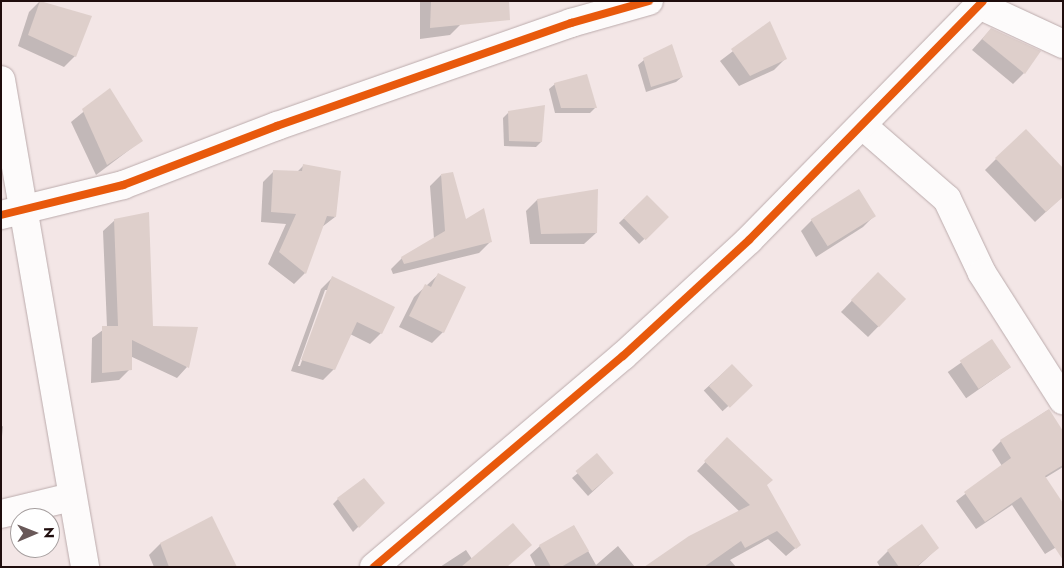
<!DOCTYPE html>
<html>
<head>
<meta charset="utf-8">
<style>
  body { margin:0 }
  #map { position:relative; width:1064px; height:568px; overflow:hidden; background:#f3e6e6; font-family:Jost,sans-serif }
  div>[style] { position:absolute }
  .shadow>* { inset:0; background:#0003; transform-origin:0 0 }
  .building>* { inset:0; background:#decfcb; transform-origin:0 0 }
  .roads { filter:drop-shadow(0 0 1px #bbabac) drop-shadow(0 0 1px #bbabac) }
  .street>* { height:28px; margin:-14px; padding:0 14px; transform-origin:14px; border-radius:14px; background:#fdfbfb }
  .cycleway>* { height:8px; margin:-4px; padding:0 4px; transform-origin:4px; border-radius:4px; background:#e8590c }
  span { translate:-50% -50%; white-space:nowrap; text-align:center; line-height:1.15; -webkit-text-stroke:4.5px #fff; paint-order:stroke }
  .frame { position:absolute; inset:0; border:2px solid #1f0d0d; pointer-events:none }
  .north { position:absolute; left:10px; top:508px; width:50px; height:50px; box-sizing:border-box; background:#fff; border:1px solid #a59e9e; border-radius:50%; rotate:89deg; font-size:14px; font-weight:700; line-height:20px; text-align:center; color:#1f0d0d }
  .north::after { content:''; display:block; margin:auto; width:18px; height:22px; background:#695959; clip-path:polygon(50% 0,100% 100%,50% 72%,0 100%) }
</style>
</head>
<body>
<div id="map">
  <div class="shadow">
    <i style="clip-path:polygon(40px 1px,75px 56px,64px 67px,18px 46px,29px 12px)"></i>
    <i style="clip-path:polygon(420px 1px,460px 1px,461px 24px,450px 35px,420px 39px)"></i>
    <i style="clip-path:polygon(770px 23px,785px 59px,774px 70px,739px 86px,720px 61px)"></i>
    <i style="clip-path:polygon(991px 29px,1024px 73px,1013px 84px,972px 50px)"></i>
    <i style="clip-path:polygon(644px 60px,682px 77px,676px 82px,646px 92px,638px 65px)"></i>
    <i style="clip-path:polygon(555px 84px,596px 107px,590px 113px,555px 113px,549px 89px)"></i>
    <i style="clip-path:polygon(110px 90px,141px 141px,96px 175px,71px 122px)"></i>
    <i style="clip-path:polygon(509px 112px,541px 142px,536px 147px,504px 146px,503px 118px)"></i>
    <i style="clip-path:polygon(996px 159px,1063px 196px,1035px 222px,985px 170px)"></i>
    <i style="clip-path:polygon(304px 165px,335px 217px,322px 227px,305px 273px,294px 284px,268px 264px,286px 224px,261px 222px,263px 182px,274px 171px,297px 172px)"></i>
    <i style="clip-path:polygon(441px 175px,465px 221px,490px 242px,479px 253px,393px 274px,391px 269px,402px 258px,434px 239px,430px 186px)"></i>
    <i style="left:647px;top:196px;width:29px;height:39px;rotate:46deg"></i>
    <i style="clip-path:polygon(537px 200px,596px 233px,584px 244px,530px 244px,526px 211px)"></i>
    <i style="clip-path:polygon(874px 216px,863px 227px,816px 257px,801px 231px,812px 220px)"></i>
    <i style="clip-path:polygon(115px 220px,152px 328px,187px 367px,177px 378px,130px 356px,130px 369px,119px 380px,91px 383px,92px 338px,107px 327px,103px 231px)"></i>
    <i style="clip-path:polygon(438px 275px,443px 332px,432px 343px,399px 327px,414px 297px)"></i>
    <i style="clip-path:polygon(evenodd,332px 278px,381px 333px,370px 344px,350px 334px,334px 369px,323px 380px,291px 371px,321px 289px,332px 278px,325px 290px,328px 290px,300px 366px,298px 366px,325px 290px)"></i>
    <i style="clip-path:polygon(867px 285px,905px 299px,868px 337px,841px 312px)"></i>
    <i style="left:992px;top:341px;width:32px;height:54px;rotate:55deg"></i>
    <i style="left:732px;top:365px;width:28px;height:38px;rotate:48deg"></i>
    <i style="clip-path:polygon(1048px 410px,1063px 433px,1063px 467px,1045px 478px,1063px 543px,1045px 554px,1012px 505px,976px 529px,956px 501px,1002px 466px,992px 450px,1001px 441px)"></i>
    <i style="clip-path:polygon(3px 426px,1px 447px,1px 427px)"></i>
    <i style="clip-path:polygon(727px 439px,766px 485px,799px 545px,786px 556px,768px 539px,730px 560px,736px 567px,652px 567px,740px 512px,697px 471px)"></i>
    <i style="clip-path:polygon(578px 473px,613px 473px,588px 496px,572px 478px)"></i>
    <i style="clip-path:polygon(338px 499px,383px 502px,353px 532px,333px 504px)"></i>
    <i style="clip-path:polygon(211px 518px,234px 567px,154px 567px,149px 555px,160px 544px)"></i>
    <i style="clip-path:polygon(574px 526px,596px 565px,618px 546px,635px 567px,536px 567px,530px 555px,540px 546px)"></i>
    <i style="clip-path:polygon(922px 526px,937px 548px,926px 559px,917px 567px,880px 567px,877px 562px,888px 551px)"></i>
    <i style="clip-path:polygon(466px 550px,472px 559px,506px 567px,440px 567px)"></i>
  </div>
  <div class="building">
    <i style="clip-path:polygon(40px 1px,92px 16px,76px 57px,28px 35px)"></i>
    <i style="clip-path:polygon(431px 1px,509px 1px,510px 20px,430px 28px)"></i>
    <i style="clip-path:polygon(770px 21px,787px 59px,750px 76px,731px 49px)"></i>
    <i style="clip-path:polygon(991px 28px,1041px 51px,1025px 74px,982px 39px)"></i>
    <i style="clip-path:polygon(672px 44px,683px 77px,651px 87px,643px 58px)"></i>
    <i style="clip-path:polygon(587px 74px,597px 108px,561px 108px,554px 83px)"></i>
    <i style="clip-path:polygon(110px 88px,143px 141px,107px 165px,82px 109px)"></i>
    <i style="clip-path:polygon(545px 105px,542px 142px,509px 141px,508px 111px)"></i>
    <i style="clip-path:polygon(1026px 129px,1063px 168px,1063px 197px,1046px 212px,995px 158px)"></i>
    <i style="clip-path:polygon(303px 164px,341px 171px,336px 217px,327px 216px,306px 274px,279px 252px,296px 214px,271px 212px,273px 170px,302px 171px)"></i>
    <i style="clip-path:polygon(453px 172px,466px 219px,484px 208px,492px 242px,404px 264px,401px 257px,445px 231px,441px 174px)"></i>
    <i style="clip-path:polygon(598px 189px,597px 233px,541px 234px,537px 199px)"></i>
    <i style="left:859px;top:189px;width:32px;height:57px;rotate:58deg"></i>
    <i style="left:647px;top:195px;width:31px;height:33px;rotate:45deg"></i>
    <i style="clip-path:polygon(149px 212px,153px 326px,198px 327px,189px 368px,132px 340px,132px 370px,102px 373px,102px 326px,118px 326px,114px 219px)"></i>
    <i style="left:878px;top:272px;width:39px;height:39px;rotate:44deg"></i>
    <i style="clip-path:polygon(438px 273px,466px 287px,444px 333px,409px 316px,425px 284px,431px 287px)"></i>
    <i style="clip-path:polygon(332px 276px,395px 307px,382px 334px,357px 322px,335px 370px,301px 360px)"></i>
    <i style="left:992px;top:339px;width:34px;height:39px;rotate:56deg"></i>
    <i style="left:732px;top:364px;width:30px;height:32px;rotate:46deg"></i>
    <i style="clip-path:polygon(1049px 409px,1063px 431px,1063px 465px,1045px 476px,1063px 503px,1063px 560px,1021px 497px,985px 522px,964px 492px,1011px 458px,1000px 440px)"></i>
    <i style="clip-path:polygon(727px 437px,773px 480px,767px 485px,801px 545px,796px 549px,777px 531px,745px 548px,741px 541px,704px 567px,644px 567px,689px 536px,750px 505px,704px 461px)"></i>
    <i style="left:597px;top:453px;width:26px;height:28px;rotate:50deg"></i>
    <i style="clip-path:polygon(364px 478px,385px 503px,359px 528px,337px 498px)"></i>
    <i style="clip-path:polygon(212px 516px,237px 567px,169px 567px,160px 543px)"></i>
    <i style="clip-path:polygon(513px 523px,532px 545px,507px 567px,461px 567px)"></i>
    <i style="clip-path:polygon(922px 524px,939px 548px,916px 567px,899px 567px,887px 550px)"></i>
    <i style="clip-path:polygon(574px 525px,589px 551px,561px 567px,551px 567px,539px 545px)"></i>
  </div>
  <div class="roads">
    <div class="street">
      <i style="left:979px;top:5px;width:93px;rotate:24.9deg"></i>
      <i style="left:1px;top:80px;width:494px;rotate:80.2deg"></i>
      <i style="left:863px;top:126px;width:111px;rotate:41deg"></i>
      <i style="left:947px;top:199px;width:82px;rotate:64.7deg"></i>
      <i style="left:982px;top:273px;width:151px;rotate:57.5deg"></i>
      <i style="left:1px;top:215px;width:126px;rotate:-13.8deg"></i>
      <i style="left:123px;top:185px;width:165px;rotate:-21deg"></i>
      <i style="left:277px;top:126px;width:312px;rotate:-19.3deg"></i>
      <i style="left:571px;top:23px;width:81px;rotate:-15.8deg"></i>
      <i style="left:1px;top:514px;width:73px;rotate:-13.5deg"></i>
      <i style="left:374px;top:567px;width:326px;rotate:-40.3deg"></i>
      <i style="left:623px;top:356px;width:171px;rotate:-42.6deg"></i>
      <i style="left:749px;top:240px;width:334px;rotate:-45.6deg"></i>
    </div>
  </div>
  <div class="cycleway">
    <i style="left:1px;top:215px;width:126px;rotate:-13.8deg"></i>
    <i style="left:123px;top:185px;width:165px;rotate:-21deg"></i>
    <i style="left:277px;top:126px;width:312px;rotate:-19.3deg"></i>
    <i style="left:571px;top:23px;width:81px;rotate:-15.8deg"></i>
    <i style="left:374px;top:567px;width:326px;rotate:-40.3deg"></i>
    <i style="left:623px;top:356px;width:171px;rotate:-42.6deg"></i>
    <i style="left:749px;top:240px;width:334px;rotate:-45.6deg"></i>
  </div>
  <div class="frame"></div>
  <div class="north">N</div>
</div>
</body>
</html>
